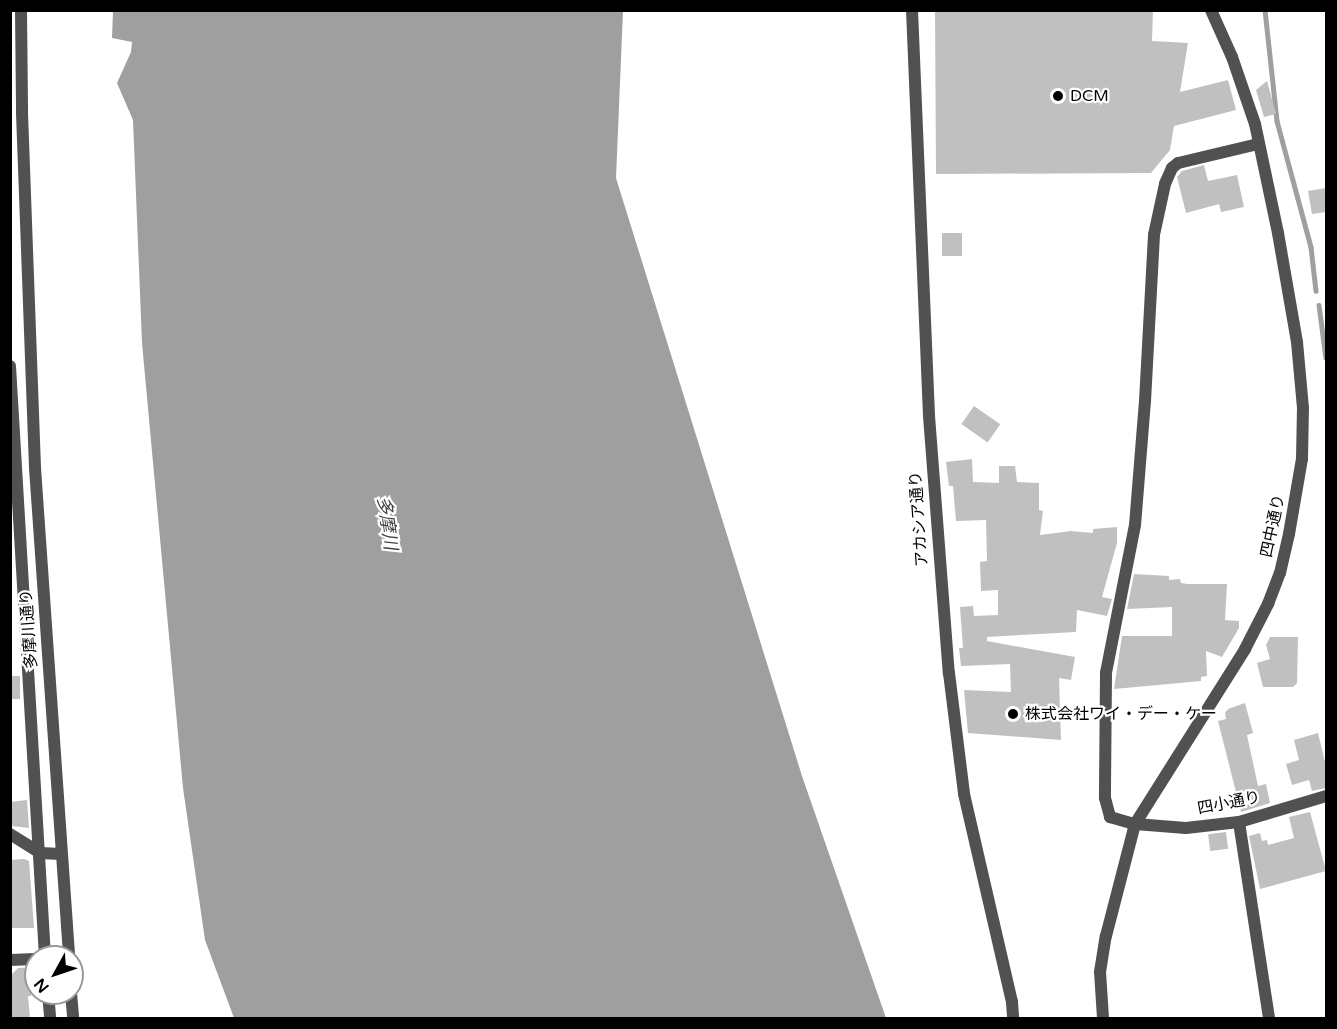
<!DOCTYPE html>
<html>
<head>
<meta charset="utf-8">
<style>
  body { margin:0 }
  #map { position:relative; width:1337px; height:1029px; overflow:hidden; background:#fff; font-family:"Varela Round","Noto Sans JP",sans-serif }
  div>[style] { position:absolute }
  .water>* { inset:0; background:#9f9f9f }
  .stream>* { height:4.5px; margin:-2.25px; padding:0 2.25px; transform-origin:2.25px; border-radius:2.25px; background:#9f9f9f }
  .building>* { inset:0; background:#c0c0c0; transform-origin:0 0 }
  .minor>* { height:12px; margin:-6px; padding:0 6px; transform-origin:6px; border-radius:6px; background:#515151 }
  .tertiary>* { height:12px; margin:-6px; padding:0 6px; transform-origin:6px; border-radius:6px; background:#515151 }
  .dots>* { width:16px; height:16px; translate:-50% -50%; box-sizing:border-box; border:3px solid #fff; border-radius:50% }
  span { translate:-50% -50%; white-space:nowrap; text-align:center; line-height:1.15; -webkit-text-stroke:4.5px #fff; paint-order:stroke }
  .poi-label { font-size:16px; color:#000 }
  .left { translate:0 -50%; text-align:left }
  .street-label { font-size:16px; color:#000 }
  .water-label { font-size:18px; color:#404040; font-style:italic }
  .frame { position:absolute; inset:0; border:12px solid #000; pointer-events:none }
  .north { position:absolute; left:24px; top:945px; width:60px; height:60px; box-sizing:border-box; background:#fff; border:2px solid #999; border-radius:50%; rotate:230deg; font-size:16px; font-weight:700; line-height:24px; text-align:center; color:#000 }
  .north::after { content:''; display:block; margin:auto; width:21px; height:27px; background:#000; clip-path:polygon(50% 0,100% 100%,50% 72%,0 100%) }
</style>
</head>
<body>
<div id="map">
  <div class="water">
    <i style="clip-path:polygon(113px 11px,623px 11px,616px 178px,802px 776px,886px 1018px,234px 1018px,205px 940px,183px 788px,142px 343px,133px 120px,117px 83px,131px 52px,132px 42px,112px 38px)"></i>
  </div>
  <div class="stream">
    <i style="left:1265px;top:10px;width:112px;rotate:83.8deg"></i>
    <i style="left:1277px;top:121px;width:131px;rotate:74.9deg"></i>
    <i style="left:1311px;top:247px;width:44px;rotate:83.5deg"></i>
    <i style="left:1319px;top:305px;width:53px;rotate:82.5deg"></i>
  </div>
  <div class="building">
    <i style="clip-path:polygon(935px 10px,1153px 10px,1152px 41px,1188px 43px,1180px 92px,1228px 80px,1236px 110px,1174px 126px,1170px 150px,1151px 173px,936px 174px)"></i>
    <i style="clip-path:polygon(1267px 81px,1276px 114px,1264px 117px,1256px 90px)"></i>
    <i style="clip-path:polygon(1204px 165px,1208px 181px,1237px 175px,1244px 207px,1221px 212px,1219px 204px,1186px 213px,1177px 177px,1182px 171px)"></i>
    <i style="clip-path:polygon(1326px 188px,1326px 212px,1312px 214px,1308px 191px)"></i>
    <i style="left:942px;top:233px;width:20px;height:23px"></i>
    <i style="left:974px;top:406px;width:32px;height:22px;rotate:35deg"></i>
    <i style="clip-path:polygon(972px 459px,973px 482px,999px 483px,999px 466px,1015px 466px,1017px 482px,1039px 483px,1039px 510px,1043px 511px,1040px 535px,1071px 531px,1093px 533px,1093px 529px,1117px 527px,1117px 543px,1102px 597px,1112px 599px,1107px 616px,1077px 610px,1076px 632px,987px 637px,987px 641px,1075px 657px,1071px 680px,1059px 678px,1061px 740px,968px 733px,964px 690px,1011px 692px,1010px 664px,961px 666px,959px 648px,963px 648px,960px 607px,973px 606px,974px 616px,998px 615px,998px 590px,981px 591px,980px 562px,987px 561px,986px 520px,956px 521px,953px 486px,949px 486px,946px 462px)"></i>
    <i style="clip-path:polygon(1134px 574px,1169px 576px,1169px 580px,1180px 579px,1181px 583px,1187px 584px,1227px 584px,1225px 620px,1239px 621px,1239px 628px,1222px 657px,1206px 651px,1207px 676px,1201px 677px,1201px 681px,1114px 689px,1122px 636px,1172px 636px,1172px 607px,1127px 609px)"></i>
    <i style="clip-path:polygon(1270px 637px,1298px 637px,1297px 683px,1293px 687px,1263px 687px,1257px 663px,1270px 659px,1266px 645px)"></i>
    <i style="left:10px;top:676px;width:10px;height:23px"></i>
    <i style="clip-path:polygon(1245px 703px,1253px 733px,1247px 735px,1258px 786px,1266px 784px,1270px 803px,1241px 812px,1218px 721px,1226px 719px,1225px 713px,1228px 709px)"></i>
    <i style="clip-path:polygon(1318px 733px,1326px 766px,1326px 788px,1312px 791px,1309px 780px,1292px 785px,1286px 764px,1299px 760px,1294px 740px)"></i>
    <i style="clip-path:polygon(27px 800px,29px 828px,11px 826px,10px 802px)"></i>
    <i style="clip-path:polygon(1310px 812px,1326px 871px,1260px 889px,1249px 836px,1260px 833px,1262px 841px,1267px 840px,1268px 845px,1294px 838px,1289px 817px)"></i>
    <i style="left:1226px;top:832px;width:17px;height:18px;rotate:83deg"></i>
    <i style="clip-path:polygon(24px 859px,29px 861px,34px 928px,10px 928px,10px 860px)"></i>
    <i style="clip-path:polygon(36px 967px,36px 986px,30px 986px,31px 996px,28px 996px,30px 1018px,11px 1018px,12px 974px,18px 968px)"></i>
  </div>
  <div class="minor">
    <i style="left:1258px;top:144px;width:82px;rotate:166.6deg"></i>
    <i style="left:1178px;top:163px;width:8px;rotate:140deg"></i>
    <i style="left:1172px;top:168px;width:17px;rotate:114deg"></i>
    <i style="left:1165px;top:184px;width:52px;rotate:102.2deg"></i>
    <i style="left:1154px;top:235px;width:166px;rotate:93.1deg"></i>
    <i style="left:1145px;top:401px;width:124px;rotate:94.6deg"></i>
    <i style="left:1135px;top:525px;width:151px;rotate:101.1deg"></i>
    <i style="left:1106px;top:673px;width:125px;rotate:90.5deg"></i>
    <i style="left:1105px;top:798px;width:20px;rotate:75deg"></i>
    <i style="left:1110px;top:817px;width:26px;rotate:16deg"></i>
    <i style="left:1135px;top:824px;width:51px;rotate:4.5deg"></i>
    <i style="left:1186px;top:828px;width:53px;rotate:-6.5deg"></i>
    <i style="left:1239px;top:822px;width:91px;rotate:-16.6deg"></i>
    <i style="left:10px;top:366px;width:592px;rotate:86.61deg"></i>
    <i style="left:1239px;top:822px;width:198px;rotate:81.3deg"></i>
    <i style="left:10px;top:834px;width:36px;rotate:32deg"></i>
    <i style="left:40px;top:853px;width:21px;rotate:3deg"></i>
    <i style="left:10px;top:960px;width:26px;rotate:-2deg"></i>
    <i style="left:48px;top:993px;width:25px;rotate:85deg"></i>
  </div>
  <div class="tertiary">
    <i style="left:21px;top:10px;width:103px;rotate:89.4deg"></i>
    <i style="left:22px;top:113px;width:355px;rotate:87.9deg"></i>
    <i style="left:35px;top:468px;width:490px;rotate:86deg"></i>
    <i style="left:912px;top:10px;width:406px;rotate:87.6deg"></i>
    <i style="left:929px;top:416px;width:258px;rotate:85.6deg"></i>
    <i style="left:949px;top:673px;width:122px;rotate:82.9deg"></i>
    <i style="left:964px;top:794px;width:213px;rotate:77deg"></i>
    <i style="left:1012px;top:1002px;width:16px;rotate:86deg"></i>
    <i style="left:71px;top:993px;width:25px;rotate:85deg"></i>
    <i style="left:1103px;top:1018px;width:46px;rotate:-93.7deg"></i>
    <i style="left:1100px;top:972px;width:36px;rotate:-81deg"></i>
    <i style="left:1106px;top:936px;width:116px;rotate:-75.5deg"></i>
    <i style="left:1135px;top:824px;width:207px;rotate:-57.8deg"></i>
    <i style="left:1245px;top:649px;width:51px;rotate:-62.9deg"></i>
    <i style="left:1268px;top:604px;width:33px;rotate:-69deg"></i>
    <i style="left:1280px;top:573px;width:40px;rotate:-77deg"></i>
    <i style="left:1289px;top:534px;width:76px;rotate:-80.2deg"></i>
    <i style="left:1302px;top:459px;width:51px;rotate:-88.9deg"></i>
    <i style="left:1303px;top:408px;width:66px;rotate:-95.2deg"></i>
    <i style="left:1297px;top:342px;width:111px;rotate:-99.9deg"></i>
    <i style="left:1278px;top:233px;width:111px;rotate:-101.9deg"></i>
    <i style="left:1255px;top:124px;width:71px;rotate:-108.9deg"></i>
    <i style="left:1232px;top:57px;width:51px;rotate:-114.1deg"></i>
  </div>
  <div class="dots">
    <i style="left:1058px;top:96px;background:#000"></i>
    <i style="left:1013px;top:714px;background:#000"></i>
  </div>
  <div class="poi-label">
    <span class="left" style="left:1070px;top:96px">DCM</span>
    <span class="left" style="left:1025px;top:714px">株式会社ワイ・デー・ケー</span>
  </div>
  <div class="street-label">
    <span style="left:919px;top:519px;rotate:-94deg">アカシア通り</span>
    <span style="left:1273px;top:526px;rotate:-78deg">四中通り</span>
    <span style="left:29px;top:629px;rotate:-94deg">多摩川通り</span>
    <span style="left:1229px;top:803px;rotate:-11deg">四小通り</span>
  </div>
  <div class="water-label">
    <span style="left:387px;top:523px;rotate:82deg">多摩川</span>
  </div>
  <div class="frame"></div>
  <div class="north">N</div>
</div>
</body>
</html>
